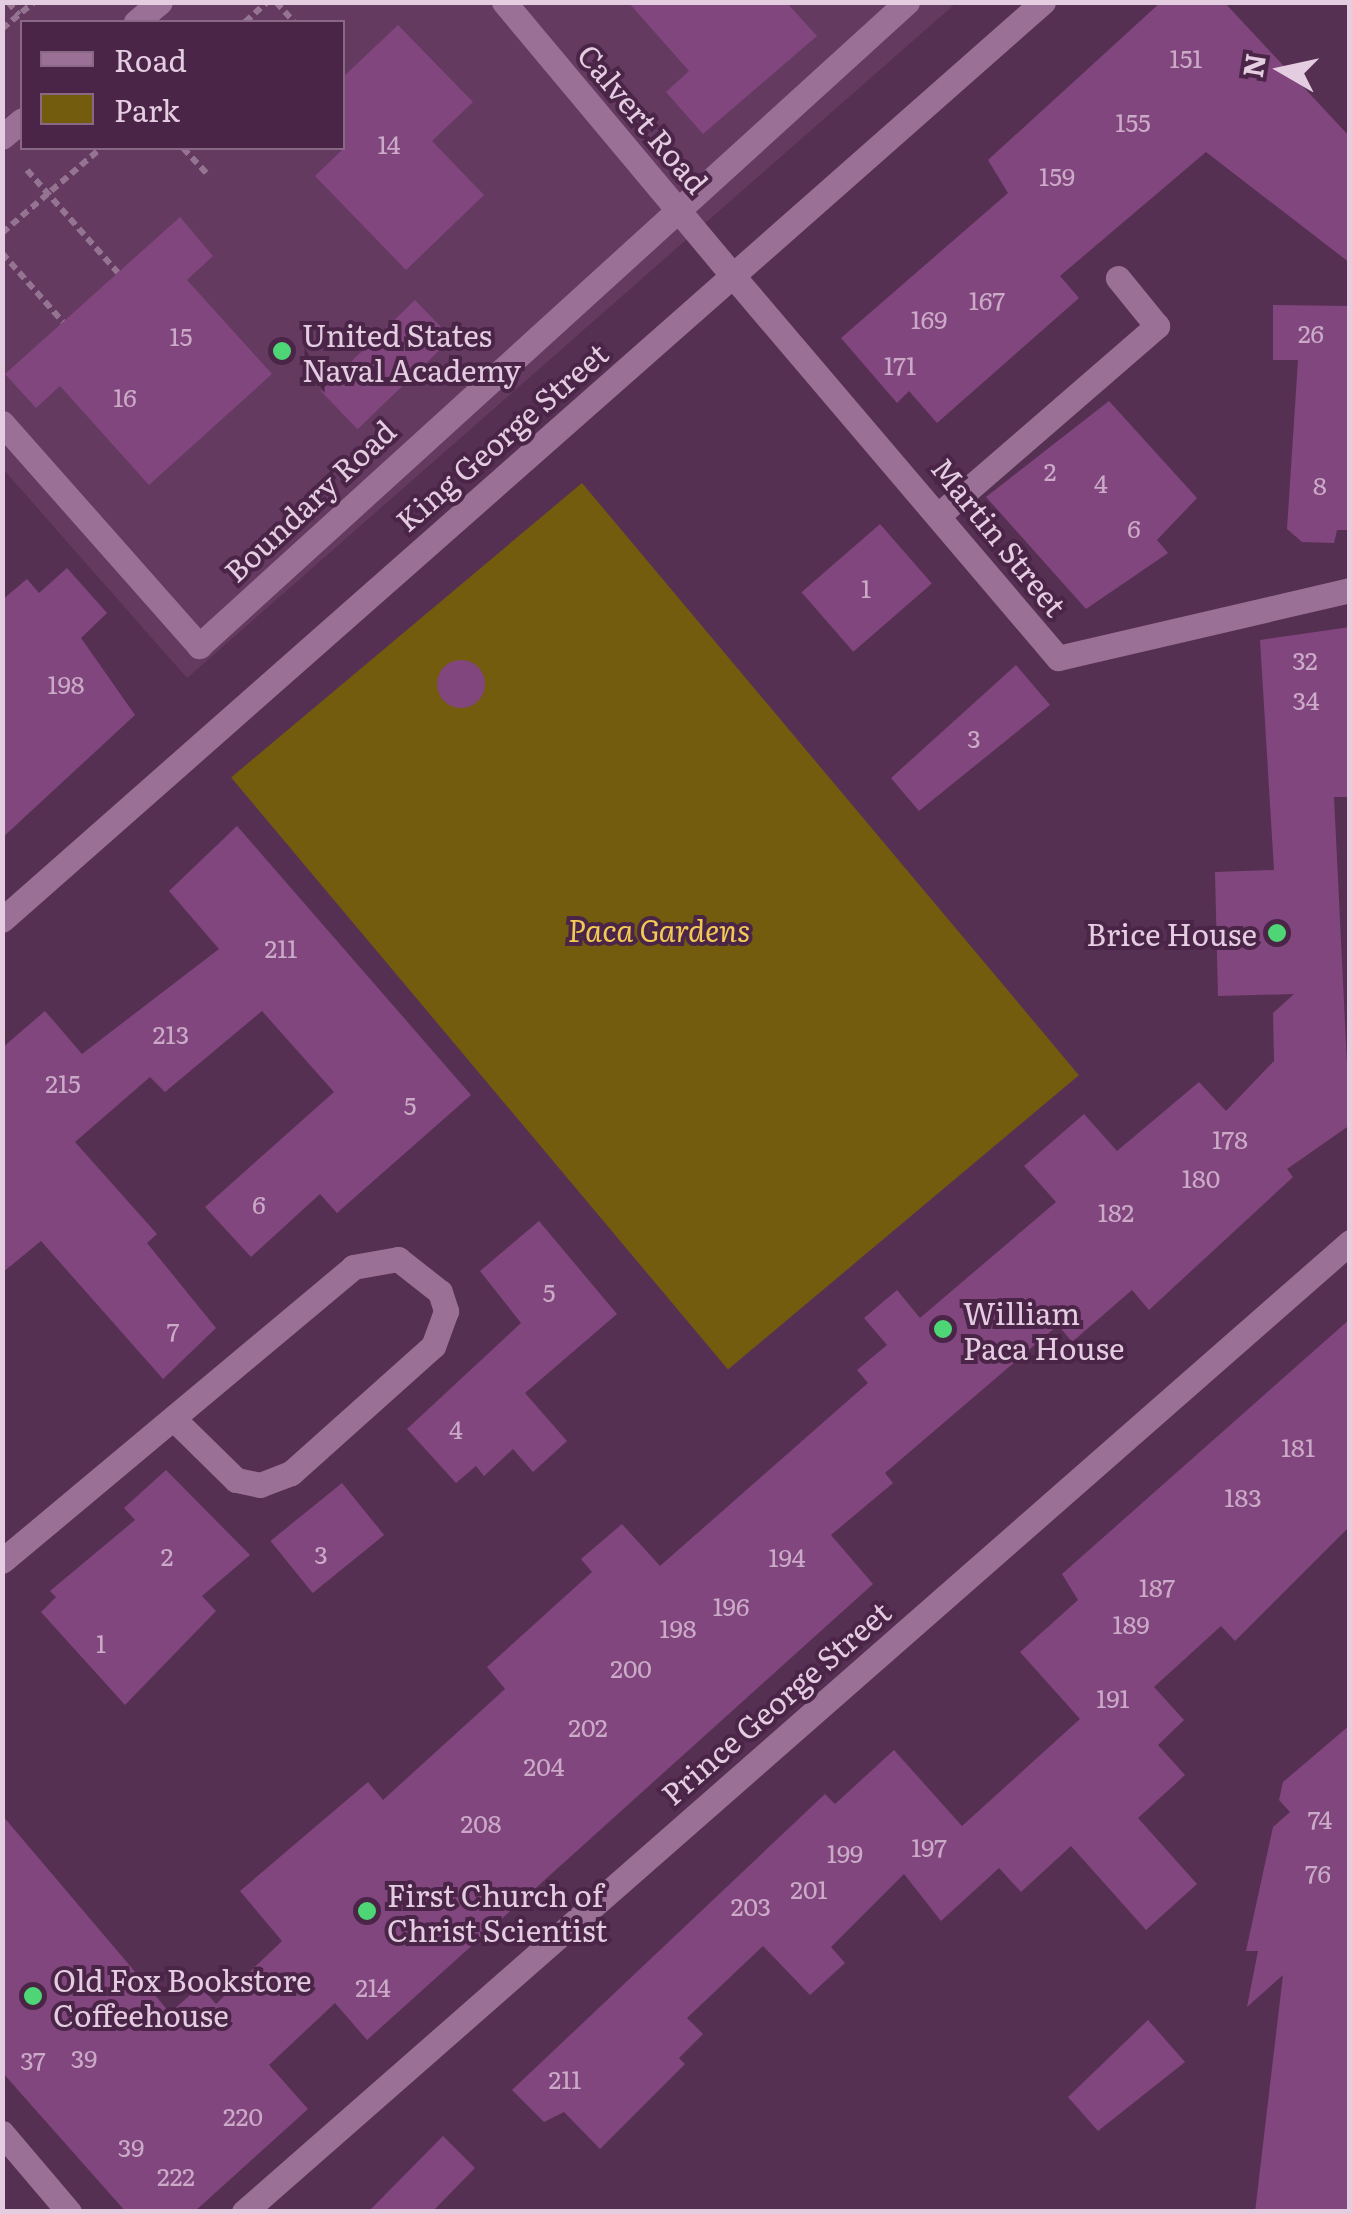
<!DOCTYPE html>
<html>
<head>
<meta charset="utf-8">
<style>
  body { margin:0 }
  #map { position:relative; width:1352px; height:2214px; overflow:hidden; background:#563053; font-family:Literata,serif }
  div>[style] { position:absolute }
  .built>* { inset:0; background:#643a61 }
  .green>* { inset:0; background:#745c0f; transform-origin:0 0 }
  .building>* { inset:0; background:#81467d; transform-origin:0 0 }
  .round { border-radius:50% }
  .path>* { height:6px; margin-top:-3px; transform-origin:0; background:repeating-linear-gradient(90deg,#947491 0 8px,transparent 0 13px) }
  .service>* { height:25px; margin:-12.5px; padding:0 12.5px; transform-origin:12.5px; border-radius:12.5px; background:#9a7096 }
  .minor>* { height:25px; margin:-12.5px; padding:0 12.5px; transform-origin:12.5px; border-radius:12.5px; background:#9a7096 }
  .tertiary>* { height:25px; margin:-12.5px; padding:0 12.5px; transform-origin:12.5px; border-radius:12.5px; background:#9a7096 }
  .dots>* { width:28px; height:28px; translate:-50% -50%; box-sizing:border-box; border:5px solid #4a2548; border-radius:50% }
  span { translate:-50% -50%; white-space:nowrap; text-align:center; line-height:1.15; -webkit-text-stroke:8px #4a2548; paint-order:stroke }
  .number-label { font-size:25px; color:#cbaac8 }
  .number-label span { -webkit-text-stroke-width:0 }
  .street-label { font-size:30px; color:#e4cce1 }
  .poi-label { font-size:30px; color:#e4cce1 }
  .left { translate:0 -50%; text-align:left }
  .right { translate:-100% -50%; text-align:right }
  .park-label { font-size:30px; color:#f2c955; font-style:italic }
  .frame { position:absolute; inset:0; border:5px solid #e4cce1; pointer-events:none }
  .legend { position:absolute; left:20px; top:20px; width:325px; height:130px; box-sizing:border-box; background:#4a2548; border:2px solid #886885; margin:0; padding:12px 18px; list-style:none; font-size:30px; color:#e4cce1 }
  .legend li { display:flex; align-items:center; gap:20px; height:50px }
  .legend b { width:50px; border:2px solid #886885 }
  .north { position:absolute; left:1232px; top:20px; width:100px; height:100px; -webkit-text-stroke:8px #4a2548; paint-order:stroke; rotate:279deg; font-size:28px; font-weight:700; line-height:40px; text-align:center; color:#e4cce1 }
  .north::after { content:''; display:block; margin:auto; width:35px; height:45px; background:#e4cce1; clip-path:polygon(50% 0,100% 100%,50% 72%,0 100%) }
</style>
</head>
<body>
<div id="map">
  <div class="built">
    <i style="clip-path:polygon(evenodd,2px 3px,956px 3px,187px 678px,3px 469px,2px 3px,22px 22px,342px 22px,342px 148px,22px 148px,22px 22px)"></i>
  </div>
  <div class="green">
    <i style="left:582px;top:483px;width:773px;height:458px;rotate:50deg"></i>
  </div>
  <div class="building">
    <i style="clip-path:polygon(628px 2px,786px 2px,817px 36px,703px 134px,666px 92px,689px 71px)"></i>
    <i style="clip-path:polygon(1161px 2px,1224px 2px,1350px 137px,1350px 263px,1206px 152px,1060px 276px,1079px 298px,937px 423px,909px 391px,897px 403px,841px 338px,1008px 193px,988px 160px)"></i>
    <i style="clip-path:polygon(398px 25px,473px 102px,432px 141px,484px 195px,406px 270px,315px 176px,342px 150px,342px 78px)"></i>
    <i style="clip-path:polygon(180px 217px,213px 256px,187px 280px,272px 374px,149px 485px,60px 386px,36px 408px,5px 374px)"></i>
    <i style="left:415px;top:300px;width:53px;height:131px;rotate:46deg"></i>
    <i style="clip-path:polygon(1273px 305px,1350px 306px,1350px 530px,1337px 530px,1334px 543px,1302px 542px,1287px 529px,1298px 360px,1273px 360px)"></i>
    <i style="clip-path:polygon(1109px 401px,1197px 498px,1157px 540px,1168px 553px,1086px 609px,986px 497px)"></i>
    <i style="left:880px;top:524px;width:79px;height:104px;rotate:49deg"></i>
    <i style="clip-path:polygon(67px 568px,107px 613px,81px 638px,135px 715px,2px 838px,2px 600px,27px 579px,39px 593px)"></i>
    <i style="clip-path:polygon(1350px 627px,1350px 797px,1334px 797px,1350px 1125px,1287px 1169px,1293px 1177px,1149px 1310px,1132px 1290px,1072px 1342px,1058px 1325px,885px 1473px,893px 1483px,831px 1535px,873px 1584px,367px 2040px,335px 2003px,269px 2065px,308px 2109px,194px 2212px,126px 2212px,2px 2072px,2px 1815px,170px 2013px,200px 1986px,216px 2004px,282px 1941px,240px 1891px,368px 1782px,383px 1800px,505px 1689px,487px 1667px,592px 1572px,581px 1559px,622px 1524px,660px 1566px,868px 1383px,857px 1370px,887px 1345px,864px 1318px,897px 1290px,920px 1318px,1056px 1202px,1024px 1166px,1084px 1114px,1117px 1151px,1199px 1082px,1226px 1111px,1274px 1061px,1273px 1013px,1294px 994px,1218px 996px,1215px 872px,1274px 870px,1260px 640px)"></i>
    <i class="round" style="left:437px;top:660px;width:48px;height:48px"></i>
    <i style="clip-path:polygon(1016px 665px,1050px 705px,919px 811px,891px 778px)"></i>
    <i style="clip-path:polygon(237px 826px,471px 1095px,337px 1213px,320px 1194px,251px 1257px,205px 1207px,334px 1092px,262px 1011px,165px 1092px,150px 1077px,75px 1142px,157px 1234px,147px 1243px,216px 1328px,163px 1379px,41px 1241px,2px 1273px,2px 1048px,45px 1011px,82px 1054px,219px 949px,169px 891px)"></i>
    <i style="clip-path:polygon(539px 1221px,617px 1314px,525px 1393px,567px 1441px,533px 1472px,513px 1449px,484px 1476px,476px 1466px,456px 1483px,407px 1429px,521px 1323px,480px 1271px)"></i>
    <i style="clip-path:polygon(1350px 1319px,1350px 1526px,1235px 1641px,1221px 1626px,1154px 1687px,1184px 1720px,1158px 1745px,1185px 1775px,1138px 1818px,1197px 1884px,1146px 1930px,1071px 1846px,1021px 1892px,999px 1868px,941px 1921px,904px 1874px,831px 1947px,845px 1963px,810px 1995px,763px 1946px,687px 2018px,703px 2034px,679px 2058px,685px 2064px,600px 2149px,564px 2112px,544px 2122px,512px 2090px,825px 1794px,835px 1804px,894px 1750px,962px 1826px,1080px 1719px,1020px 1652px,1078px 1600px,1062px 1574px)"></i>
    <i style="clip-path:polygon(166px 1470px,250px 1555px,202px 1596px,216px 1611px,125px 1705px,41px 1612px,56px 1597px,50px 1591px,135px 1520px,124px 1508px)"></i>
    <i style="left:342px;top:1483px;width:67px;height:92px;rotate:51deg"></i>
    <i style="clip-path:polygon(1350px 1725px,1350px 2212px,1255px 2212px,1283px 1975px,1247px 2007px,1258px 1951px,1246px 1951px,1273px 1827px,1290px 1812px,1279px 1800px,1283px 1782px)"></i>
    <i style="clip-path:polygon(1148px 2020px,1185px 2062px,1098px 2131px,1068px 2097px)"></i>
    <i style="clip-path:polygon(443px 2136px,475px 2168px,432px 2212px,368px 2212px)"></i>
  </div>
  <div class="path">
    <i style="left:8px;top:2px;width:17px;rotate:50deg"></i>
    <i style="left:276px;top:2px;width:27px;rotate:48deg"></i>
    <i style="left:245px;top:22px;width:30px;rotate:-42deg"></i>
    <i style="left:2px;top:29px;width:42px;rotate:-40.2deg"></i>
    <i style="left:342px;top:77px;width:1px;rotate:45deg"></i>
    <i style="left:183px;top:148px;width:34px;rotate:47deg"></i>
    <i style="left:27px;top:170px;width:137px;rotate:48.5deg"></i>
    <i style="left:2px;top:233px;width:130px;rotate:-40.6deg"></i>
    <i style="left:2px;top:253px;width:92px;rotate:48.5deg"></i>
  </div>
  <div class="service">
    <i style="left:733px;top:276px;width:502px;rotate:49.61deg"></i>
    <i style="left:1058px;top:658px;width:300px;rotate:-13.1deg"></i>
    <i style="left:2px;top:423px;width:298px;rotate:48.5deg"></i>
    <i style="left:199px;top:646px;width:957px;rotate:-42.29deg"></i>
    <i style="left:941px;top:513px;width:286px;rotate:-40.9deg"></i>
    <i style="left:1157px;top:326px;width:62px;rotate:-129.1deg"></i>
    <i style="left:2px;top:1561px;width:458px;rotate:-39.9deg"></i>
    <i style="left:353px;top:1267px;width:46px;rotate:-10.1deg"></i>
    <i style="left:398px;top:1259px;width:53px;rotate:38.2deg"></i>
    <i style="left:440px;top:1292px;width:20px;rotate:72deg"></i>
    <i style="left:446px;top:1311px;width:37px;rotate:110deg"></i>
    <i style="left:433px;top:1346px;width:191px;rotate:138.2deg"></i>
    <i style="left:291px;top:1473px;width:33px;rotate:159deg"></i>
    <i style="left:260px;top:1485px;width:25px;rotate:-168deg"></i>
    <i style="left:236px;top:1480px;width:88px;rotate:-135.5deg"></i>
  </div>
  <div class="minor">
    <i style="left:504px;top:2px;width:357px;rotate:50.1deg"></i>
    <i style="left:136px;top:22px;width:31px;rotate:-40deg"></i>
    <i style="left:2px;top:137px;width:26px;rotate:-40deg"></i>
    <i style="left:2px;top:2133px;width:104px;rotate:49.7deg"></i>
    <i style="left:244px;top:2212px;width:1471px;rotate:-41.25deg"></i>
  </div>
  <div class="tertiary">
    <i style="left:2px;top:920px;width:1388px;rotate:-41.41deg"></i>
  </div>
  <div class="dots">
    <i style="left:282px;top:351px;background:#4ed676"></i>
    <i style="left:1277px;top:933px;background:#4ed676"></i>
    <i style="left:943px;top:1329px;background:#4ed676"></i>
    <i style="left:367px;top:1911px;background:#4ed676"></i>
    <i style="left:33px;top:1996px;background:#4ed676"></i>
  </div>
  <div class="number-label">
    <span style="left:1186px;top:58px">151</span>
    <span style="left:1133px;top:122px">155</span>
    <span style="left:389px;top:144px">14</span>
    <span style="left:1057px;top:176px">159</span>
    <span style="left:987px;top:300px">167</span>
    <span style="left:929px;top:319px">169</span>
    <span style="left:1311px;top:333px">26</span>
    <span style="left:181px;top:336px">15</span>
    <span style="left:900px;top:365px">171</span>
    <span style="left:125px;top:397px">16</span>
    <span style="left:1050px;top:471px">2</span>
    <span style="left:1101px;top:483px">4</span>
    <span style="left:1320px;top:485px">8</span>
    <span style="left:1134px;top:528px">6</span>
    <span style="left:866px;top:588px">1</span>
    <span style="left:1305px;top:660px">32</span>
    <span style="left:66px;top:684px">198</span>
    <span style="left:1306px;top:700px">34</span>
    <span style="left:974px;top:738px">3</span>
    <span style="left:281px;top:948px">211</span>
    <span style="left:171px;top:1034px">213</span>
    <span style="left:63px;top:1083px">215</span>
    <span style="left:410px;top:1105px">5</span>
    <span style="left:1230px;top:1139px">178</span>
    <span style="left:1201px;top:1178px">180</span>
    <span style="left:259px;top:1204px">6</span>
    <span style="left:1116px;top:1212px">182</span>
    <span style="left:549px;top:1292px">5</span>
    <span style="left:173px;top:1331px">7</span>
    <span style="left:456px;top:1429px">4</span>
    <span style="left:1298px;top:1447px">181</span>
    <span style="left:1243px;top:1497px">183</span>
    <span style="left:321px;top:1554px">3</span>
    <span style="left:167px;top:1556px">2</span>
    <span style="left:787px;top:1557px">194</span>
    <span style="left:1157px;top:1587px">187</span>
    <span style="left:731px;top:1606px">196</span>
    <span style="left:1131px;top:1624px">189</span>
    <span style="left:678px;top:1628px">198</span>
    <span style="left:101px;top:1643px">1</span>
    <span style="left:631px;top:1668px">200</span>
    <span style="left:1113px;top:1698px">191</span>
    <span style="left:588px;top:1727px">202</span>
    <span style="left:544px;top:1766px">204</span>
    <span style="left:1320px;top:1819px">74</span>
    <span style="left:481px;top:1823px">208</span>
    <span style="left:929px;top:1847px">197</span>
    <span style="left:845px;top:1853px">199</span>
    <span style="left:1318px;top:1873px">76</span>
    <span style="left:809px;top:1889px">201</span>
    <span style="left:751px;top:1906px">203</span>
    <span style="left:373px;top:1987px">214</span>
    <span style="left:84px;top:2058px">39</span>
    <span style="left:33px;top:2060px">37</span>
    <span style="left:565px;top:2079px">211</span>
    <span style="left:243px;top:2116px">220</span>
    <span style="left:131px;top:2147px">39</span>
    <span style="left:176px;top:2176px">222</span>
  </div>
  <div class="street-label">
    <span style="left:644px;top:118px;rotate:50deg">Calvert Road</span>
    <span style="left:501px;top:436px;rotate:-41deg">King George Street</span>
    <span style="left:309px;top:500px;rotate:-43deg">Boundary Road</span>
    <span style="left:1000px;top:536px;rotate:51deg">Martin Street</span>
    <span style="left:775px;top:1702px;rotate:-41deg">Prince George Street</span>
  </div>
  <div class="poi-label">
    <span class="left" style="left:302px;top:351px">United States<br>Naval Academy</span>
    <span class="right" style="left:1257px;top:933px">Brice House</span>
    <span class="left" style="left:963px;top:1329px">William<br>Paca House</span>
    <span class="left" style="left:387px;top:1911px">First Church of<br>Christ Scientist</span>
    <span class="left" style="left:53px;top:1996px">Old Fox Bookstore<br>Coffeehouse</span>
  </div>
  <div class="park-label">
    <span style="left:659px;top:929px">Paca Gardens</span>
  </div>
  <div class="frame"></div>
  <ul class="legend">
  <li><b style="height:12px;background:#9a7096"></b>Road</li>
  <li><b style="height:28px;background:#745c0f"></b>Park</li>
  </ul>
  <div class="north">N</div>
</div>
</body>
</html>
